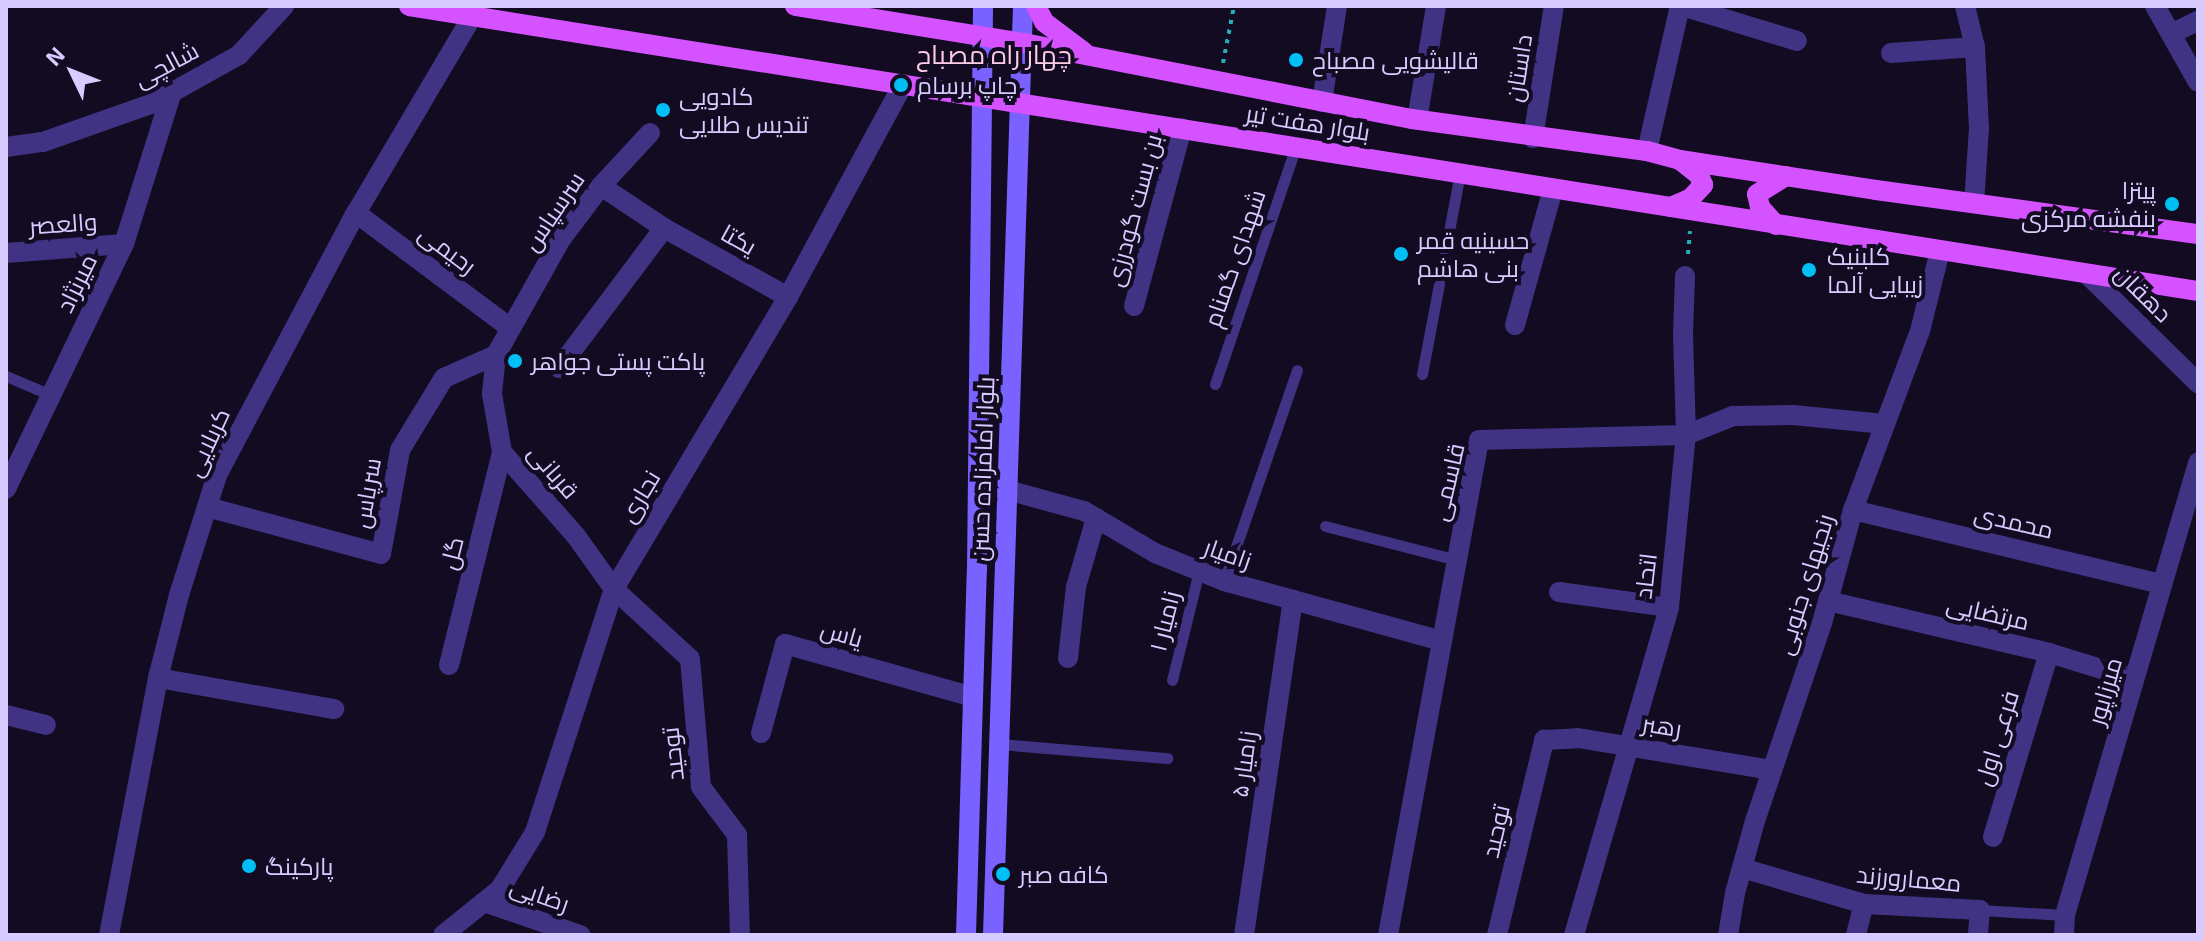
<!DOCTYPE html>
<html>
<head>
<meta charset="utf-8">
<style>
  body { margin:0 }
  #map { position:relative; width:2204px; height:941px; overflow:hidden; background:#120b21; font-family:"Exo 2",Cairo,sans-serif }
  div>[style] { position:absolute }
  .path>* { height:4px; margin-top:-2px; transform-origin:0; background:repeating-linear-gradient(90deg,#25b0ba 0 4px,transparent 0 10px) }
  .service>* { height:11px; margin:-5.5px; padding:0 5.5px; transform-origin:5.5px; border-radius:5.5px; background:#403384 }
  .minor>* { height:20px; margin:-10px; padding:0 10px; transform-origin:10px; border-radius:10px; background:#403384 }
  .tertiary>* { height:20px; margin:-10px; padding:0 10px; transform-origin:10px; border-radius:10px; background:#403384 }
  .secondary>* { height:20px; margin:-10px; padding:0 10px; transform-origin:10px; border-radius:10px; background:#7962ff }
  .primary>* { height:20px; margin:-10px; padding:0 10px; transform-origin:10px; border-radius:10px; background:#d452ff }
  .dots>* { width:22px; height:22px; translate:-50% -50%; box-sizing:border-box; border:4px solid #120b21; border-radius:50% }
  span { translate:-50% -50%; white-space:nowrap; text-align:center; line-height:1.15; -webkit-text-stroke:8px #120b21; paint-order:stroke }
  .poi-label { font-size:24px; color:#d7cbff }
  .left { translate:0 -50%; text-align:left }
  .right { translate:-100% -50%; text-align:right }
  .street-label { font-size:24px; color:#d7cbff }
  .neighbourhood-label { font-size:26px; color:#ffcde7 }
  .frame { position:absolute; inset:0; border:8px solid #d7cbff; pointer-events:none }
  .north { position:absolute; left:32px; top:32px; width:80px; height:80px; -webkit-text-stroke:6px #120b21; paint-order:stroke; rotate:313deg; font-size:22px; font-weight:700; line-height:32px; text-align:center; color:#d7cbff }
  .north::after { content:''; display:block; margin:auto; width:28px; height:36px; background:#d7cbff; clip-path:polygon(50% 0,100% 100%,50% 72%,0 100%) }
</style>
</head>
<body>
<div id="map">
  <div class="path">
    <i style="left:1223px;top:63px;width:58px;rotate:-79.1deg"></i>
    <i style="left:1688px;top:254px;width:23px;rotate:-85deg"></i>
  </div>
  <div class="service">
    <i style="left:1422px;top:374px;width:205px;rotate:-79.3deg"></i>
    <i style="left:6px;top:376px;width:49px;rotate:22.9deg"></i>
    <i style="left:1215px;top:384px;width:251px;rotate:-71.2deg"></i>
    <i style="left:1325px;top:526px;width:136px;rotate:14.4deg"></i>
    <i style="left:1224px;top:581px;width:223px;rotate:-70.9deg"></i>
    <i style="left:1172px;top:680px;width:112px;rotate:-76.1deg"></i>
    <i style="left:999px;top:744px;width:169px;rotate:4.8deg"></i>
    <i style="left:1980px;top:910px;width:85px;rotate:3.4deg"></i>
  </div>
  <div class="minor">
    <i style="left:1682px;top:6px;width:120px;rotate:16.9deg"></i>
    <i style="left:2155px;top:6px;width:87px;rotate:60.5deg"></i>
    <i style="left:2171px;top:34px;width:30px;rotate:-26deg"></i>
    <i style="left:1891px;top:53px;width:84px;rotate:-4.1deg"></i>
    <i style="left:1322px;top:102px;width:97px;rotate:-81.1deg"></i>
    <i style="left:1417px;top:120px;width:116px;rotate:-80.5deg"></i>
    <i style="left:650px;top:133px;width:72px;rotate:132.8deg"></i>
    <i style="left:601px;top:186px;width:66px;rotate:127deg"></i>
    <i style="left:561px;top:239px;width:133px;rotate:119.3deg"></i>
    <i style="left:496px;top:355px;width:39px;rotate:96deg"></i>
    <i style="left:492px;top:394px;width:59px;rotate:80.2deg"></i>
    <i style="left:502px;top:452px;width:112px;rotate:48.6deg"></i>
    <i style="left:576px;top:536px;width:65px;rotate:54.4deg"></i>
    <i style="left:614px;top:589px;width:103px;rotate:42.6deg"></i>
    <i style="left:690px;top:659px;width:128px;rotate:85.1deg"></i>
    <i style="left:701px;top:787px;width:60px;rotate:53.1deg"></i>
    <i style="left:737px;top:835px;width:100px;rotate:88.3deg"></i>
    <i style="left:1533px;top:138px;width:134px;rotate:-81deg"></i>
    <i style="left:6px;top:147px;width:37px;rotate:-8deg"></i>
    <i style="left:43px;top:142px;width:114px;rotate:-19.4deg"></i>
    <i style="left:151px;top:104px;width:101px;rotate:-29.1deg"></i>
    <i style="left:239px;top:55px;width:67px;rotate:-47.4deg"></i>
    <i style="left:1647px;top:151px;width:149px;rotate:-77.2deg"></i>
    <i style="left:601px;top:186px;width:76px;rotate:33.7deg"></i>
    <i style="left:664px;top:228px;width:142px;rotate:29.1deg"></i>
    <i style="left:356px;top:213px;width:191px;rotate:36.7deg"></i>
    <i style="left:6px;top:253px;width:118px;rotate:-4.4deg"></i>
    <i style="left:2087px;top:274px;width:156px;rotate:44.5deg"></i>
    <i style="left:1134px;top:306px;width:184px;rotate:-74.9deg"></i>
    <i style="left:1515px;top:325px;width:141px;rotate:-74.4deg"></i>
    <i style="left:559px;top:368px;width:175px;rotate:-53.1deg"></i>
    <i style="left:6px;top:489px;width:272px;rotate:-64.3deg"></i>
    <i style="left:124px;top:244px;width:159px;rotate:-72.5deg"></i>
    <i style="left:1007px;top:490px;width:80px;rotate:15.3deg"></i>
    <i style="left:1084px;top:511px;width:82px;rotate:30.6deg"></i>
    <i style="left:1155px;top:553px;width:74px;rotate:22.1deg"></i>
    <i style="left:1224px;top:581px;width:226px;rotate:15.4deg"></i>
    <i style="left:207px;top:507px;width:180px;rotate:15.1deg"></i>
    <i style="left:381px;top:554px;width:106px;rotate:-79.6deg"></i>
    <i style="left:400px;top:450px;width:84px;rotate:-58.6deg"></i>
    <i style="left:444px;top:378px;width:57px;rotate:-23.9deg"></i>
    <i style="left:1853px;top:510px;width:318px;rotate:13.5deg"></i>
    <i style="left:1559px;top:592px;width:111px;rotate:7.8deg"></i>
    <i style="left:1828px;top:601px;width:227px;rotate:13.2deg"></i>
    <i style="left:2049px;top:653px;width:89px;rotate:17deg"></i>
    <i style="left:1068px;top:658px;width:71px;rotate:-83.6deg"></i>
    <i style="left:1076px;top:587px;width:72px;rotate:-73.8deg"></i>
    <i style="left:449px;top:665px;width:219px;rotate:-76deg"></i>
    <i style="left:158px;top:678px;width:179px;rotate:10deg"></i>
    <i style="left:6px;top:715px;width:41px;rotate:14deg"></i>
    <i style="left:761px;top:733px;width:92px;rotate:-74.9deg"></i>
    <i style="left:785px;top:644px;width:195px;rotate:15.7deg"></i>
    <i style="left:1993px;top:837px;width:192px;rotate:-73.1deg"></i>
    <i style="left:1742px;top:868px;width:127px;rotate:16.4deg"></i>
    <i style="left:1864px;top:904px;width:116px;rotate:3deg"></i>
    <i style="left:1980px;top:910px;width:25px;rotate:95deg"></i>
    <i style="left:484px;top:902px;width:102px;rotate:19deg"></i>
    <i style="left:1244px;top:935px;width:339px;rotate:-81.7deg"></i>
    <i style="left:1388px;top:935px;width:503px;rotate:-79.58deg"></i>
    <i style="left:1479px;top:440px;width:207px;rotate:-1.4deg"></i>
    <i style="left:1686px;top:435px;width:51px;rotate:-22deg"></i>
    <i style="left:1733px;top:416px;width:60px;rotate:-1deg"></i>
    <i style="left:1793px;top:415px;width:92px;rotate:5.6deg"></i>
    <i style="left:1497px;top:935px;width:201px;rotate:-76.4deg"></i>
    <i style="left:1544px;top:740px;width:34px;rotate:-3deg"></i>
    <i style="left:1578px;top:738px;width:197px;rotate:9.4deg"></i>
    <i style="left:1574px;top:935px;width:341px;rotate:-73.8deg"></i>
    <i style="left:1669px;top:607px;width:173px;rotate:-84.4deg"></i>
    <i style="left:1686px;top:435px;width:101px;rotate:-91.7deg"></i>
    <i style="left:1683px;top:334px;width:58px;rotate:-88deg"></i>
    <i style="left:1856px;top:935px;width:32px;rotate:-76deg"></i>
    <i style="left:2064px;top:935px;width:20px;rotate:-87deg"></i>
    <i style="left:2065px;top:915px;width:472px;rotate:-73.6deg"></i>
  </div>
  <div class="tertiary">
    <i style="left:1965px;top:6px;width:42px;rotate:76.3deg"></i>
    <i style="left:1975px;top:47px;width:81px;rotate:87.2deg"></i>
    <i style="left:1979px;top:128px;width:75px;rotate:93.8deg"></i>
    <i style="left:109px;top:935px;width:262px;rotate:-79.2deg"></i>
    <i style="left:158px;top:678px;width:86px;rotate:-75.8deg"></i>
    <i style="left:179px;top:595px;width:126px;rotate:-72.4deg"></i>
    <i style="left:217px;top:475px;width:297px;rotate:-62.1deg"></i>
    <i style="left:356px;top:213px;width:228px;rotate:-59.4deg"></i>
    <i style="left:443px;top:935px;width:73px;rotate:-38.9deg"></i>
    <i style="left:500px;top:889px;width:67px;rotate:-58.4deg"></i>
    <i style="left:535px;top:832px;width:256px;rotate:-72deg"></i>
    <i style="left:614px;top:589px;width:340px;rotate:-59.2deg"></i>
    <i style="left:788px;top:297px;width:242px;rotate:-61.6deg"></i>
    <i style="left:1728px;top:935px;width:43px;rotate:-80.5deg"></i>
    <i style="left:1735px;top:893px;width:75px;rotate:-74.5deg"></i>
    <i style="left:1755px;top:821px;width:209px;rotate:-71.3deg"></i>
    <i style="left:1822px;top:623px;width:117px;rotate:-74.7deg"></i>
    <i style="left:1853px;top:510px;width:191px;rotate:-69.5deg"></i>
    <i style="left:1920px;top:331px;width:82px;rotate:-76deg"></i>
  </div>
  <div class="secondary">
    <i style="left:966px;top:935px;width:365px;rotate:-88.3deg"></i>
    <i style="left:977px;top:570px;width:564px;rotate:-89.39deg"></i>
    <i style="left:993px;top:935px;width:929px;rotate:-88.15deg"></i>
  </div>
  <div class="primary">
    <i style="left:409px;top:6px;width:1812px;rotate:9.05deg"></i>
    <i style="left:795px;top:6px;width:232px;rotate:9.2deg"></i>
    <i style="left:1024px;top:43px;width:395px;rotate:11.1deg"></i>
    <i style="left:1412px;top:119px;width:237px;rotate:7.8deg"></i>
    <i style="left:1647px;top:151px;width:34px;rotate:15deg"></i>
    <i style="left:1680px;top:160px;width:198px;rotate:8.7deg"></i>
    <i style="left:1876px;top:190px;width:325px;rotate:7.8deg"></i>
    <i style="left:1036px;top:6px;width:18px;rotate:63deg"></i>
    <i style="left:1044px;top:22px;width:50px;rotate:36.9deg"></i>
    <i style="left:1671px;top:207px;width:22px;rotate:-24deg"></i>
    <i style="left:1691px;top:198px;width:18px;rotate:-47deg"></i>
    <i style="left:1703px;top:185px;width:11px;rotate:-112deg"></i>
    <i style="left:1699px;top:175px;width:24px;rotate:-142deg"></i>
    <i style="left:1776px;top:225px;width:24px;rotate:-132deg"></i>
    <i style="left:1760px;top:207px;width:13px;rotate:-103deg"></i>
    <i style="left:1757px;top:194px;width:34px;rotate:-32deg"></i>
  </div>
  <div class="dots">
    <i style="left:1296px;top:60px;background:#00bff6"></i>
    <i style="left:901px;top:85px;background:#00bff6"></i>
    <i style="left:663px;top:110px;background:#00bff6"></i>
    <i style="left:2172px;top:204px;background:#00bff6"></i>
    <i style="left:1401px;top:254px;background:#00bff6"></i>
    <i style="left:1809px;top:270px;background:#00bff6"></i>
    <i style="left:515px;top:361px;background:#00bff6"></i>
    <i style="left:249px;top:866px;background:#00bff6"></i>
    <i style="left:1003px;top:874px;background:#00bff6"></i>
  </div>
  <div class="poi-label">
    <span class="left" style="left:1312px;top:60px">قالیشویی مصباح</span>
    <span class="left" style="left:917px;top:85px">چاپ برسام</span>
    <span class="left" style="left:679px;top:110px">کادویی<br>تندیس طلایی</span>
    <span class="right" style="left:2156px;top:204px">پیتزا<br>بنفشه مرکزی</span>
    <span class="left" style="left:1417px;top:254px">حسینیه قمر<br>بنی هاشم</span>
    <span class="left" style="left:1827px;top:270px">کلینیک<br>زیبایی آلما</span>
    <span class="left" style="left:531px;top:361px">پاکت پستی جواهر</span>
    <span class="left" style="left:265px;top:866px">پارکینگ</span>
    <span class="left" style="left:1019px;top:874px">کافه صبر</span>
  </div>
  <div class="street-label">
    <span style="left:166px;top:64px;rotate:-28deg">شالچی</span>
    <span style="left:1518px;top:68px;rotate:-81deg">داستان</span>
    <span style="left:1308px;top:122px;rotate:9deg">بلوار هفت تیر</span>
    <span style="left:1133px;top:210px;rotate:-75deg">بن بست گودرزی</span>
    <span style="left:553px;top:211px;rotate:-56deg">سرسپاس</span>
    <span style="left:63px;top:223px;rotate:-4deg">والعصر</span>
    <span style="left:739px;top:239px;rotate:29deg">یکتا</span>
    <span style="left:448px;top:249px;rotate:37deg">رحیمی</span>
    <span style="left:1234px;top:258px;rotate:-71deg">شهدای گمنام</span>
    <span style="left:76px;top:283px;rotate:-64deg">میرنژاد</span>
    <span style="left:2144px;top:293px;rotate:45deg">دهقان</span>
    <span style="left:207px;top:442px;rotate:-65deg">کربلایی</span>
    <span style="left:982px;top:469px;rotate:-88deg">بلوار امامزاده حسن</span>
    <span style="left:554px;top:471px;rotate:49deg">قربانی</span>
    <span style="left:1447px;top:482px;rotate:-77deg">قاسمی</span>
    <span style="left:366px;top:493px;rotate:-80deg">سرپاس</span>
    <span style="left:639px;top:496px;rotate:-59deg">نجاری</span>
    <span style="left:2014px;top:521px;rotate:13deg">محمدی</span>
    <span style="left:451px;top:553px;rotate:-76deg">گل</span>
    <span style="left:1228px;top:553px;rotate:19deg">زامیار</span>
    <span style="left:1645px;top:576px;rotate:-83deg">اتحاد</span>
    <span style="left:1804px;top:584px;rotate:-73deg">رنجیهای جنوبی</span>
    <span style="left:1988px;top:612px;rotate:13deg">مرتضایی</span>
    <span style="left:1164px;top:621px;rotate:-76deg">زامیار ۱</span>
    <span style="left:842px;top:633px;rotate:16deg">یاس</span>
    <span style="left:2104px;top:691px;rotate:-74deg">میرزاپور</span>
    <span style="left:1662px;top:725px;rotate:9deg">رهبر</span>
    <span style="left:1996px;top:738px;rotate:-73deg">فرعی اول</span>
    <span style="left:672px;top:754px;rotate:-96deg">توحید</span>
    <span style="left:1243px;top:764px;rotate:-82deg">زامیار ۵</span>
    <span style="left:1495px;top:831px;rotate:-77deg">توحید</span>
    <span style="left:1909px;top:878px;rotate:5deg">معمارورزند</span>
    <span style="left:540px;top:894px;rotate:19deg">رضایی</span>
  </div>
  <div class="neighbourhood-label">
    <span style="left:994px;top:54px">چهار راه مصباح</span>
  </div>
  <div class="frame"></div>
  <div class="north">N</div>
</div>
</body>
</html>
